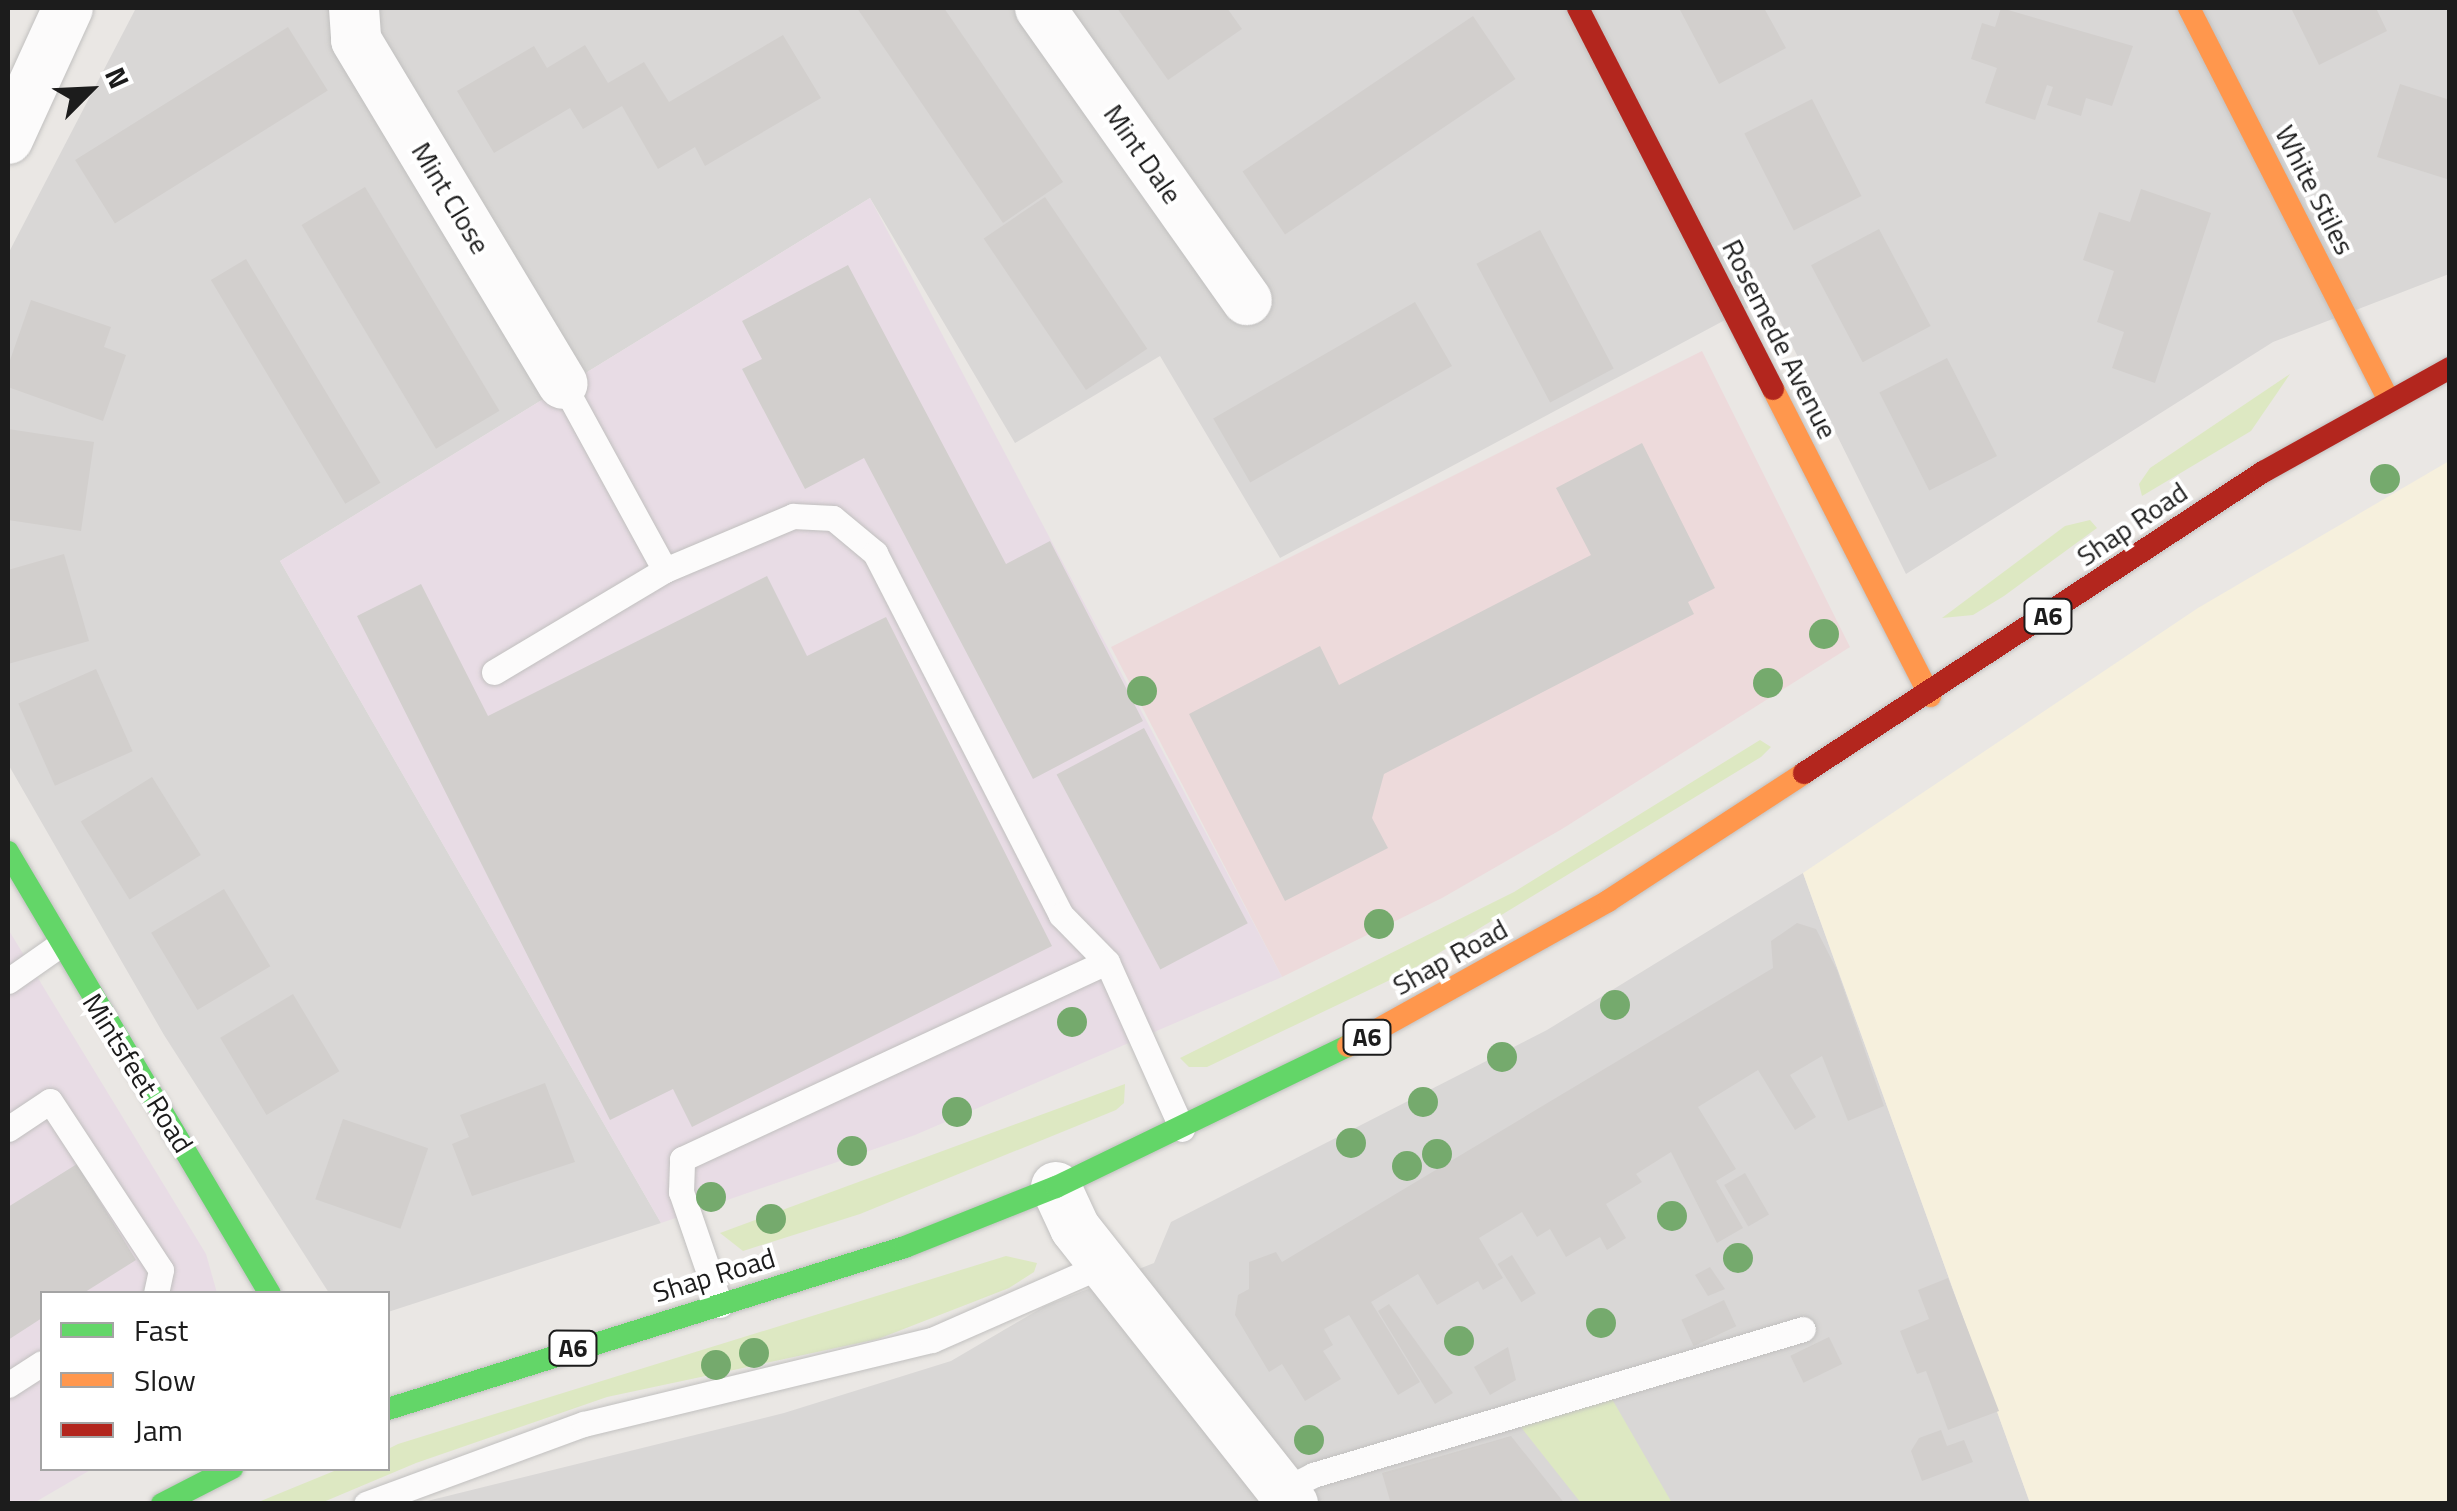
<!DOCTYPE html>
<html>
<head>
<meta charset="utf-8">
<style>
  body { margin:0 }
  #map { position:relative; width:2457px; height:1511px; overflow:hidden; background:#eae7e4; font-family:"Titillium Web",sans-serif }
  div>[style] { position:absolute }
  .residential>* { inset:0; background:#d9d7d6 }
  .commercial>* { inset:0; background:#eddadb }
  .industrial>* { inset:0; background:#e8dce5 }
  .education>* { inset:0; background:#f6f0dd }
  .grass>* { inset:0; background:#dde8c2 }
  .building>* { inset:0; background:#d2cfcd; transform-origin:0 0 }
  .roads { filter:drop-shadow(0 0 2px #c1c0bf) drop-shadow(0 0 2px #c1c0bf) }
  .lane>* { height:25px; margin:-12.5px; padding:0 12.5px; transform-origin:12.5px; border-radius:12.5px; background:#fcfbfb }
  .street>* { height:50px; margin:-25px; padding:0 25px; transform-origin:25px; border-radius:25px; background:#fcfbfb }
  .fast>* { height:22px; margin:-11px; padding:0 11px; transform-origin:11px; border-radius:11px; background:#63d668 }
  .slow>* { height:22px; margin:-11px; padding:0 11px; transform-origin:11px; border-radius:11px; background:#ff974d }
  .jam>* { height:22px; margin:-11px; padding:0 11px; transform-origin:11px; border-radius:11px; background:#b3261e }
  .trees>* { width:30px; height:30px; margin:-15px; border-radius:50%; background:#75aa6d }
  span { translate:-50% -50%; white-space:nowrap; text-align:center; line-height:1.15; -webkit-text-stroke:8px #fff; paint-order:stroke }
  .shield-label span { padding:2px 8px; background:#fff; border:2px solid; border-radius:8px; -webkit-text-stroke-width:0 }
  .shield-label { font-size:25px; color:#1c1c1c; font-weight:700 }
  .street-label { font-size:28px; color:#1c1c1c }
  .frame { position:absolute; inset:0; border:10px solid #1c1c1c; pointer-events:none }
  .legend { position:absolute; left:40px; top:1291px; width:350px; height:180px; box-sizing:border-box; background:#fff; border:2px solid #a4a4a4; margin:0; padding:12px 18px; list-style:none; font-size:30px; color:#1c1c1c }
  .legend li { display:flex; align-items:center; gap:20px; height:50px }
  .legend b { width:50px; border:2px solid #a4a4a4 }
  .north { position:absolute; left:40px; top:40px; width:100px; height:100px; -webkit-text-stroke:8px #fff; paint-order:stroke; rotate:66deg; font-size:28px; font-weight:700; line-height:40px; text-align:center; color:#1c1c1c }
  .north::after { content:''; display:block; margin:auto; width:35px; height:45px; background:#1c1c1c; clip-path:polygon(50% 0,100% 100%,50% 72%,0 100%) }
</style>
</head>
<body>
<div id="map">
  <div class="residential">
    <i style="clip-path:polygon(136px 8px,2449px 8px,2449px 274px,2273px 342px,1906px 574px,1768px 297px,1280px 558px,1160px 356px,1015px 443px,870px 198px,280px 561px,661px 1223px,388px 1312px,388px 1294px,329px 1293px,164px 1035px,8px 764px,8px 254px)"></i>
    <i style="clip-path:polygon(1803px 873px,2030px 1503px,415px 1504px,784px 1413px,951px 1361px,1045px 1306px,1154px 1263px,1171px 1222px,1547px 1030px)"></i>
  </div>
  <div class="commercial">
    <i style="clip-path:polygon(1702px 351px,1850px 647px,1562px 829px,1442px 898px,1282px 977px,1111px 647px)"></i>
  </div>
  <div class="industrial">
    <i style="clip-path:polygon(870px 198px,1282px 977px,915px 1135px,661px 1223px,280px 561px)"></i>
    <i style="clip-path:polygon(8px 929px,206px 1254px,217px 1293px,42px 1294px,42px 1468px,92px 1469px,32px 1504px,8px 1503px)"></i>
  </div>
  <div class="education">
    <i style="clip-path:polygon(2449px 461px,2449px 1503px,2030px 1503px,1803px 873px,2198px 608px)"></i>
  </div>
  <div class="grass">
    <i style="clip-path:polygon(2290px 374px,2251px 431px,2142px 496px,2139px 484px,2150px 468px)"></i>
    <i style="clip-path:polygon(2090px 520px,2097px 528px,2004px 596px,1973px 615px,1942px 618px,2065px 526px)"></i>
    <i style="clip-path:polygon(1760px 740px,1771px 747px,1761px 757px,1411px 970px,1207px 1067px,1189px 1067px,1180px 1058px,1514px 892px)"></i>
    <i style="clip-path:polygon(1125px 1084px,1124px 1103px,1116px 1110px,860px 1214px,743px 1251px,720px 1233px)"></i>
    <i style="clip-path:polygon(1006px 1256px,1037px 1263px,1034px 1272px,1009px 1288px,878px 1339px,607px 1397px,416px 1463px,321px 1503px,256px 1503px,339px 1469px,388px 1468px,388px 1449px,398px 1444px)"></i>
    <i style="clip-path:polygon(1612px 1399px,1672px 1503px,1581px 1503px,1520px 1426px)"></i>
  </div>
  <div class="building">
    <i style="clip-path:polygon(857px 8px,944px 8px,1063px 182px,1003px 223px)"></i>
    <i style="clip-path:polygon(1117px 8px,1227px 8px,1242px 29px,1168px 80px)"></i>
    <i style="clip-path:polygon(1679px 8px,1764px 8px,1786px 48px,1719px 84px)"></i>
    <i style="clip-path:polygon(2001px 8px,2133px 46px,2112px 106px,2086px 98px,2081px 116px,2047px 105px,2053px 87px,2047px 85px,2035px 120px,1985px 103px,1997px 68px,1971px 59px,1982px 23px,1995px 27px)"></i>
    <i style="clip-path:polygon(2291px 8px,2376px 8px,2387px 31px,2319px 65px)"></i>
    <i style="left:1473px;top:16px;width:76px;height:278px;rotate:56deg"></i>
    <i style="left:288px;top:27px;width:75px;height:251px;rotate:58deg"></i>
    <i style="clip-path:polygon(783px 35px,821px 98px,705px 166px,695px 147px,658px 169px,622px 106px,583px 129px,570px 108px,494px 153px,457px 91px,534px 46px,547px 68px,585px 45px,608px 83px,644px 62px,669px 102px)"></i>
    <i style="clip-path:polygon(2400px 84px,2450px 100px,2450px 180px,2377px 157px)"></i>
    <i style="left:1812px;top:99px;width:109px;height:76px;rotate:63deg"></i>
    <i style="left:365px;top:187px;width:261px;height:74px;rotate:59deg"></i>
    <i style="clip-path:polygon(2141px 189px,2211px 213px,2155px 383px,2112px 368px,2124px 332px,2097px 322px,2114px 271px,2083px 260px,2099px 212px,2130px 222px)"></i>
    <i style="left:1045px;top:197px;width:183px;height:74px;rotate:56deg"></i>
    <i style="left:1879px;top:229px;width:110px;height:77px;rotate:62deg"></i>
    <i style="left:1540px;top:230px;width:157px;height:72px;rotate:62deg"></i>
    <i style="left:246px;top:259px;width:261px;height:41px;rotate:59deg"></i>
    <i style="clip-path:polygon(848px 265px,1006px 564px,1050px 541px,1143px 721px,1033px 779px,864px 458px,805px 489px,742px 369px,762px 359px,742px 321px)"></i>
    <i style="clip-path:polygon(31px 300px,111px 327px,104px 347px,126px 355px,103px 421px,8px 387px,8px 366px)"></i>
    <i style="left:1415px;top:302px;width:74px;height:233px;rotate:60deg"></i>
    <i style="left:1947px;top:358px;width:110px;height:76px;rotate:63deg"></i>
    <i style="clip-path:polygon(8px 429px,94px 442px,81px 531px,8px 520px)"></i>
    <i style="clip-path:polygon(1642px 443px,1715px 588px,1688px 602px,1694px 614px,1384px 774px,1372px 818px,1388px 848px,1285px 901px,1189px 714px,1320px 646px,1339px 685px,1591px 555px,1556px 488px)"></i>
    <i style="clip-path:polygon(64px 554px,89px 641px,8px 664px,8px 570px)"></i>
    <i style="clip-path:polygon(767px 576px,807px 656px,886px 617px,1052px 946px,692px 1127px,673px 1089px,610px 1120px,357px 616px,421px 584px,488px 716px)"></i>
    <i style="left:96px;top:669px;width:90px;height:85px;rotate:66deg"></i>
    <i style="left:1144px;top:728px;width:221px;height:99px;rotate:62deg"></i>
    <i style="left:152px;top:777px;width:92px;height:84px;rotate:58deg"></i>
    <i style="left:224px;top:889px;width:90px;height:85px;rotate:59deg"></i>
    <i style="clip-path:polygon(1797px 923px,1816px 929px,1837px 970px,1884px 1106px,1848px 1121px,1822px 1056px,1790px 1075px,1816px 1117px,1795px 1130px,1758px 1070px,1698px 1107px,1736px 1169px,1716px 1181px,1743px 1228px,1717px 1243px,1671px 1152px,1636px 1174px,1642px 1182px,1606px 1204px,1626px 1238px,1607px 1250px,1600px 1237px,1566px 1257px,1550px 1229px,1537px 1237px,1522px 1212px,1479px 1238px,1503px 1278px,1483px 1290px,1478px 1281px,1437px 1305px,1418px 1274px,1371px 1302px,1420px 1382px,1398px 1395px,1349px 1315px,1324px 1329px,1333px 1345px,1323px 1351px,1341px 1379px,1305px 1401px,1282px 1364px,1269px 1372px,1235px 1315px,1238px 1295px,1249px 1289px,1249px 1262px,1276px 1252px,1282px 1262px,1773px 968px,1771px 941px)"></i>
    <i style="left:293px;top:994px;width:90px;height:85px;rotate:59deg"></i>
    <i style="clip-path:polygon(545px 1083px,575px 1162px,472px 1196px,452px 1144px,469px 1137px,460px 1115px)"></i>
    <i style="left:343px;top:1119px;width:90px;height:85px;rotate:19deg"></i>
    <i style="clip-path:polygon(77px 1164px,136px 1260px,82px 1294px,42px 1294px,42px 1318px,8px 1340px,8px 1207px)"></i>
    <i style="left:1745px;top:1173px;width:48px;height:24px;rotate:60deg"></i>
    <i style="left:1512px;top:1255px;width:45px;height:17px;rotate:58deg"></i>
    <i style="clip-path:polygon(1710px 1267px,1725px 1289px,1708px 1296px,1695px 1275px)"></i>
    <i style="clip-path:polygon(1948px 1278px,1999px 1411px,1948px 1430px,1926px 1371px,1917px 1374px,1900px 1331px,1929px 1319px,1918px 1290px)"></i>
    <i style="left:1724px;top:1300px;width:29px;height:47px;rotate:65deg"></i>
    <i style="clip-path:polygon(1389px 1304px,1453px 1393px,1435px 1404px,1378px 1311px)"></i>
    <i style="left:1829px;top:1337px;width:30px;height:43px;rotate:64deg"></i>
    <i style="clip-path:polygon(1508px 1347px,1516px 1380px,1490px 1395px,1474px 1367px)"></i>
    <i style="clip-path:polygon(1941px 1430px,1947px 1446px,1964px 1440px,1973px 1462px,1922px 1481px,1911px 1451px,1919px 1438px)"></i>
    <i style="clip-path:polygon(1511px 1436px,1565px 1504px,1391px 1504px,1382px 1473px)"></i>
  </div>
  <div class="roads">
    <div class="lane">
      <i style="left:563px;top:384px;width:212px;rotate:61.3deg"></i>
      <i style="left:494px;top:672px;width:199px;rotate:-30.8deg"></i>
      <i style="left:665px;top:570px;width:139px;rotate:-22.9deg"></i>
      <i style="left:793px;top:516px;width:40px;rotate:2.9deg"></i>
      <i style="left:833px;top:518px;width:55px;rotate:39.8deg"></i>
      <i style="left:875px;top:553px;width:407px;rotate:62.8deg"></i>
      <i style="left:1061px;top:915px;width:66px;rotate:45.6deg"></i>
      <i style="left:8px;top:981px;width:61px;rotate:-35deg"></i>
      <i style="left:8px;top:1129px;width:50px;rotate:-33.7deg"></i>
      <i style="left:50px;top:1101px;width:202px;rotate:56.7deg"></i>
      <i style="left:161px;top:1270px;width:25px;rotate:102deg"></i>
      <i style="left:720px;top:1305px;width:120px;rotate:-109deg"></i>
      <i style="left:681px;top:1192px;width:33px;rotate:-88deg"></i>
      <i style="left:682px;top:1159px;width:468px;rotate:-24.9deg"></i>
      <i style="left:1107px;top:962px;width:183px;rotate:65.8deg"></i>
      <i style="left:8px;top:1385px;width:40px;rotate:-32.9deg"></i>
      <i style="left:1274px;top:1495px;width:44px;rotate:-27.1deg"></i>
      <i style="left:1313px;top:1475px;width:511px;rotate:-16.59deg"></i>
      <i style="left:366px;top:1504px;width:232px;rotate:-20.2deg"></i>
      <i style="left:584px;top:1424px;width:358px;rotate:-13.6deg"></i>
      <i style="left:932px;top:1340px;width:187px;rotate:-23.7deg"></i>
    </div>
    <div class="street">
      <i style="left:354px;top:8px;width:32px;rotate:86deg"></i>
      <i style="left:356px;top:40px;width:401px;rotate:59deg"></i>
      <i style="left:1040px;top:8px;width:358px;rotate:54.7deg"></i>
      <i style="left:8px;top:139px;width:144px;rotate:-65.4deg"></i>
      <i style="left:1056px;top:1187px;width:45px;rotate:65.1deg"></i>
      <i style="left:1075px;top:1228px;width:352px;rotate:51.7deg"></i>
    </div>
    <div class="fast">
      <i style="left:8px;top:852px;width:514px;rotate:59.34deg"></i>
      <i style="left:388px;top:1409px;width:542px;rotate:-17.4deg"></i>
      <i style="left:905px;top:1247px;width:162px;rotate:-21.7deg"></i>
      <i style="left:1056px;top:1187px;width:324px;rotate:-25.8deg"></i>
      <i style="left:162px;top:1504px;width:79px;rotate:-27.2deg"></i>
    </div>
    <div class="slow">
      <i style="left:2189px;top:8px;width:439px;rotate:63deg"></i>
      <i style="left:1773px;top:389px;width:345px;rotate:62.9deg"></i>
      <i style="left:1348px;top:1046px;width:298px;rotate:-29.1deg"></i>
      <i style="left:1608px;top:901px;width:234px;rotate:-33.1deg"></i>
    </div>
    <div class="jam">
      <i style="left:1578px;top:8px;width:428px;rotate:62.9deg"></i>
      <i style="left:1804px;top:773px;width:549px;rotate:-33.26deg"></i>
      <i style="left:2263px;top:472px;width:214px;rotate:-29.1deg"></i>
    </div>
  </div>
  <div class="trees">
    <i style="left:2385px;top:479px"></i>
    <i style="left:1824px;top:634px"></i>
    <i style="left:1768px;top:683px"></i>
    <i style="left:1142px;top:691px"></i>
    <i style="left:1379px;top:924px"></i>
    <i style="left:1615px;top:1005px"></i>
    <i style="left:1072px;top:1022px"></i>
    <i style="left:1502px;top:1057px"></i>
    <i style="left:1423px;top:1102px"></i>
    <i style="left:957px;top:1112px"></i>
    <i style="left:1351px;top:1143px"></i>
    <i style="left:852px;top:1151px"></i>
    <i style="left:1437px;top:1154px"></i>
    <i style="left:1407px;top:1166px"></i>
    <i style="left:711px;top:1197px"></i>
    <i style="left:1672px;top:1216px"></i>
    <i style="left:771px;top:1219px"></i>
    <i style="left:1738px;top:1258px"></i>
    <i style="left:1601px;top:1323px"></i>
    <i style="left:1459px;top:1341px"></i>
    <i style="left:754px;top:1353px"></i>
    <i style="left:716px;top:1365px"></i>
    <i style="left:1309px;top:1440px"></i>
  </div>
  <div class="shield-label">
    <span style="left:2048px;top:616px">A6</span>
    <span style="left:1367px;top:1037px">A6</span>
    <span style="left:573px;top:1348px">A6</span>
  </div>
  <div class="street-label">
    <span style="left:1143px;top:154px;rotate:55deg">Mint Dale</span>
    <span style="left:2315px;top:190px;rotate:63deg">White Stiles</span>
    <span style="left:451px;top:198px;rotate:59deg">Mint Close</span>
    <span style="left:1780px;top:339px;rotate:63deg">Rosemede Avenue</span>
    <span style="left:2132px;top:524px;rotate:-34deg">Shap Road</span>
    <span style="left:1450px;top:957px;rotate:-29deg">Shap Road</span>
    <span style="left:138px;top:1073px;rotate:58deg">Mintsfeet Road</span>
    <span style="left:714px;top:1275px;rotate:-17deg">Shap Road</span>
  </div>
  <div class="frame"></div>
  <ul class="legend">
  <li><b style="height:12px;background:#63d668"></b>Fast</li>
  <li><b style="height:12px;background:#ff974d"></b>Slow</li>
  <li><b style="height:12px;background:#b3261e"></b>Jam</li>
  </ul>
  <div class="north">N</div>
</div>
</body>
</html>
